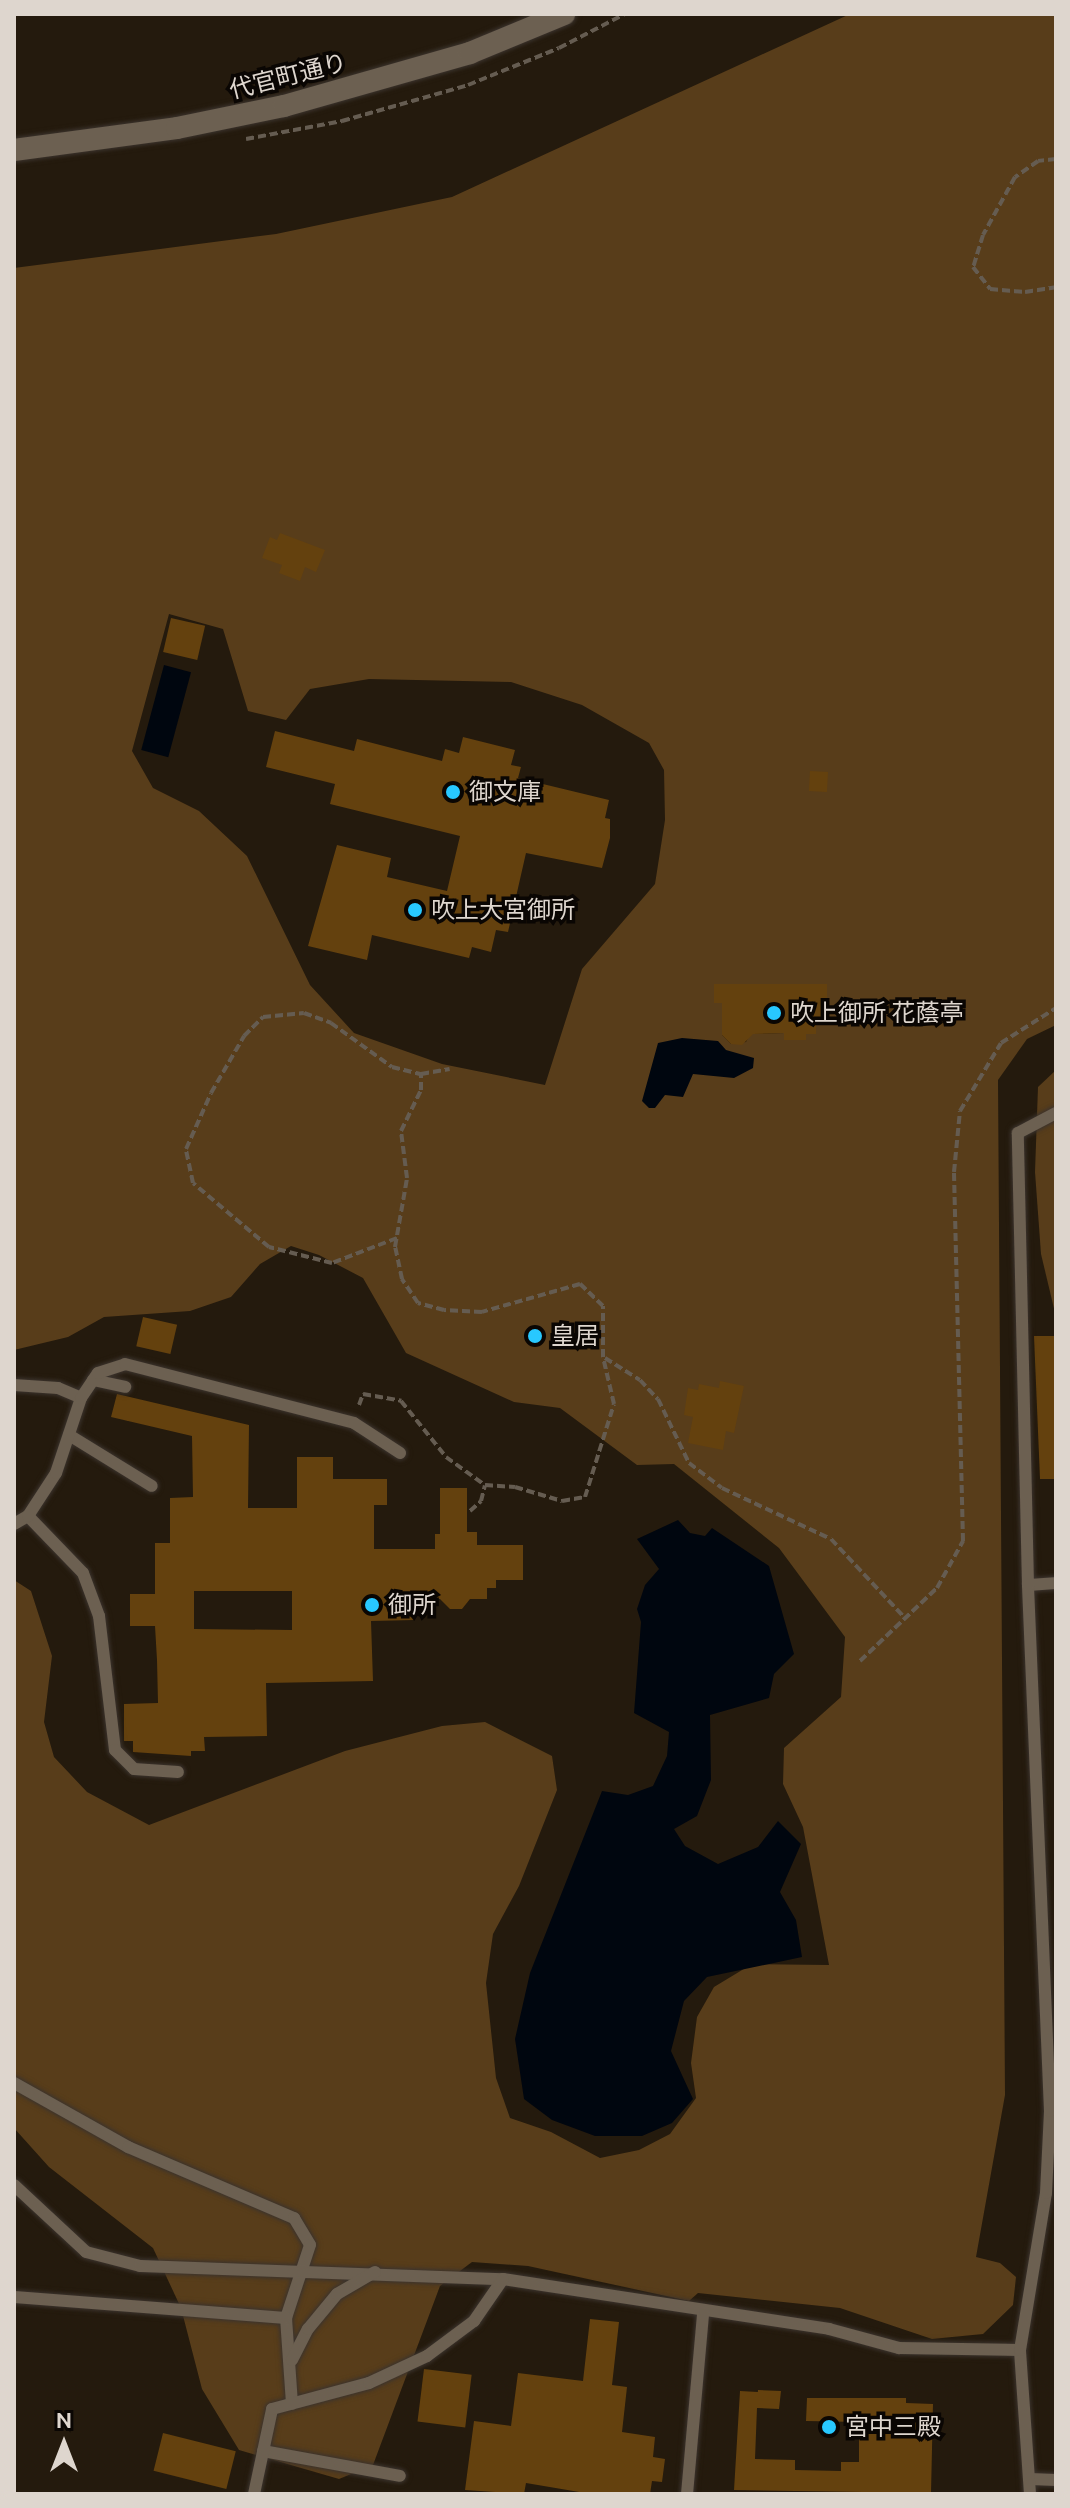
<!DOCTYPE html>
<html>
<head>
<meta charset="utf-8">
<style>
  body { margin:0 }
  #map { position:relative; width:1070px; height:2508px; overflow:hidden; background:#241a0d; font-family:Ubuntu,"Noto Sans JP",sans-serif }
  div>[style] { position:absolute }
  .green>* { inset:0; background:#583d1a }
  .water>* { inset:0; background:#00060f; transform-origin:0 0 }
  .building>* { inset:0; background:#64410e; transform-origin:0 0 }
  .path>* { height:4px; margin-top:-2px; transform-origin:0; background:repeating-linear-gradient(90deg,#655c51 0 8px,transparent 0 12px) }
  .roads { filter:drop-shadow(0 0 2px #3b332d) drop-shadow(0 0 2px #3b332d) }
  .service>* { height:12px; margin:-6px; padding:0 6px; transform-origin:6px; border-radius:6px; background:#6c6051 }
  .tertiary>* { height:22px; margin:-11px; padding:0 11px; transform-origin:11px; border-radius:11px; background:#6c6051 }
  .dots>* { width:22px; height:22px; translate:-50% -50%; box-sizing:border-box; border:4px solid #0a0603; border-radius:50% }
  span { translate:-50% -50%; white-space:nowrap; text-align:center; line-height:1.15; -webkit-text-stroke:7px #0a0603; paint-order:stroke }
  .street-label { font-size:24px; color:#ded6ce }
  .poi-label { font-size:24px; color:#ded6ce }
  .left { translate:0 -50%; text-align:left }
  .frame { position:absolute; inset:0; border:16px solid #ded6ce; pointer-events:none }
  .north { position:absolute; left:24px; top:2404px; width:80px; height:80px; -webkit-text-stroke:6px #0a0603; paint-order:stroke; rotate:0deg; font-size:22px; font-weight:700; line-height:32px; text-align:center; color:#ded6ce }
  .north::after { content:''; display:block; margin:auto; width:28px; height:36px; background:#ded6ce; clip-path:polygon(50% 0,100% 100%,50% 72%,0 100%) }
</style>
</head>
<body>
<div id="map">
  <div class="green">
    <i style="clip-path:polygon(evenodd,850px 14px,1056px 14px,1056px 1025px,1027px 1039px,998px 1080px,1005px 2095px,976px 2257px,1000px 2263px,1016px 2277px,1013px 2305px,983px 2334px,932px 2339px,840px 2308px,698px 2293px,689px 2301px,528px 2266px,472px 2262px,440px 2286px,373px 2465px,339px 2479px,239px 2450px,202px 2389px,181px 2308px,153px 2248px,49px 2167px,14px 2128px,14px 1580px,31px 1591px,52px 1656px,44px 1722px,54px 1757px,87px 1792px,149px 1825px,345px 1751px,442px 1726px,485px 1722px,552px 1756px,557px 1790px,519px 1886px,493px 1934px,486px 1983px,496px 2078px,510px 2118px,551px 2132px,600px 2158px,639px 2150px,670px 2134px,696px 2098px,691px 2063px,697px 2017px,714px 1987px,752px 1964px,829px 1965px,803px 1827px,783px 1784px,784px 1748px,841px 1697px,845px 1637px,779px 1548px,674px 1464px,637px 1465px,560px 1408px,514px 1402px,406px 1353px,363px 1278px,319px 1255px,291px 1246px,260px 1264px,231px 1297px,190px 1311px,104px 1317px,68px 1337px,14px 1350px,14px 268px,276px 234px,452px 197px,850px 14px,169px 614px,223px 629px,248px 711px,286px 720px,310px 689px,369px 679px,511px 682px,582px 705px,649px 743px,664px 770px,665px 820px,655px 884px,582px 969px,545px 1085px,442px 1064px,354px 1033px,310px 985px,247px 856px,199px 811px,153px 788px,132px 751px,169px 614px,850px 14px,714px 984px,826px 984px,827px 1023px,816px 1023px,816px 1034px,806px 1034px,806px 1040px,784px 1040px,784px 1033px,750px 1034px,746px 1042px,731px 1044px,722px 1035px,722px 1003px,714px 1002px,714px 984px)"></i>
    <i style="clip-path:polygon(1056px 1070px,1056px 1317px,1041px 1254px,1035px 1172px,1038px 1087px)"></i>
  </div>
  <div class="water">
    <i style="left:164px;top:665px;width:28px;height:88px;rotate:15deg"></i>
    <i style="clip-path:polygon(682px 1038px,718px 1041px,726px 1050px,754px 1058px,753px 1068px,734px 1078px,693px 1074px,683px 1097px,665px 1095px,655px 1108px,649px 1108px,642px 1101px,658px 1043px)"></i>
    <i style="clip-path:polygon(678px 1520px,690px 1533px,705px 1536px,712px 1528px,769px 1566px,794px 1654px,774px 1674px,769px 1698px,710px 1715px,711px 1780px,697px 1816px,674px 1829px,685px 1846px,718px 1864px,758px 1847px,778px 1821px,801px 1844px,780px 1892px,796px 1920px,802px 1957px,707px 1977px,684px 2001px,671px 2051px,693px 2099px,672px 2123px,642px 2136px,595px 2136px,552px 2120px,524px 2099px,515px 2039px,530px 1973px,602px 1791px,628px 1795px,653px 1786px,667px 1756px,669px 1732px,634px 1713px,641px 1622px,637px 1609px,645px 1585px,659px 1569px,637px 1539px)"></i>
  </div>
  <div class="building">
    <i style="clip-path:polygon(280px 533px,325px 550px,316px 572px,305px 567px,300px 581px,279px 573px,282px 565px,262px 558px,270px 537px,277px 540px)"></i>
    <i style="left:171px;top:618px;width:35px;height:35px;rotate:13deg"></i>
    <i style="clip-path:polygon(275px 731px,354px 751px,357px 739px,442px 761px,445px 749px,459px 753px,463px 737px,515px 750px,511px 765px,521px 767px,518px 778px,609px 800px,605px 818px,610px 819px,610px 838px,602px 868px,526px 853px,508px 932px,496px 930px,491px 952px,472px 947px,469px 958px,372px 935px,367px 960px,308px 946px,337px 845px,391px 858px,387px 877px,447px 891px,460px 836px,330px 804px,335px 784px,266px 767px)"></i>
    <i style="left:810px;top:771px;width:18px;height:20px;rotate:3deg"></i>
    <i style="clip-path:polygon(714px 984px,827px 984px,827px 1023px,816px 1023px,816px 1034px,806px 1034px,806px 1040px,784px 1040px,784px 1033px,753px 1034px,742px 1045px,731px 1044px,722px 1035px,722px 1003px,714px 1003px)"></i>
    <i style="left:143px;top:1317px;width:35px;height:30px;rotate:13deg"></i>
    <i style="clip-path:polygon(1034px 1336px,1056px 1336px,1056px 1479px,1040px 1479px)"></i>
    <i style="clip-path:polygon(720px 1381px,744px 1386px,734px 1433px,726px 1431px,723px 1450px,688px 1443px,693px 1417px,684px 1415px,688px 1388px,698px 1390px,699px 1384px,719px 1388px)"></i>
    <i style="clip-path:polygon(evenodd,117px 1394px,249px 1425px,248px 1508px,297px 1508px,297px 1457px,333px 1457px,333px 1479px,387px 1479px,387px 1505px,374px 1505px,374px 1549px,435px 1549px,435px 1534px,440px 1534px,440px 1488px,467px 1488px,467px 1532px,477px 1532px,477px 1545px,523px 1545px,523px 1580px,496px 1580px,496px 1588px,487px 1588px,487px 1599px,470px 1599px,462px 1609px,450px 1609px,440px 1599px,413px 1600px,414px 1620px,371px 1621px,373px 1681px,266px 1683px,267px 1736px,204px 1737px,205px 1751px,191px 1751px,191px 1756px,133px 1752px,133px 1741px,124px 1741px,124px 1704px,158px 1703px,157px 1660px,155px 1626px,130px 1626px,130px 1594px,155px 1594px,155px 1543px,170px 1543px,170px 1498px,193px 1497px,192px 1436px,111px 1417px,117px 1394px,194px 1591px,292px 1591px,292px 1630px,194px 1629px,194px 1591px)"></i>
    <i style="clip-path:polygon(590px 2319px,619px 2322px,612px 2385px,627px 2387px,622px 2432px,655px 2437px,653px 2457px,665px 2459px,662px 2482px,652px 2481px,650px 2494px,591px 2494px,526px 2483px,524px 2494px,465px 2490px,474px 2421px,511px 2426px,518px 2373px,583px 2381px)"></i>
    <i style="left:424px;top:2369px;width:48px;height:53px;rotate:7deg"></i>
    <i style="clip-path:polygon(758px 2390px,781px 2391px,779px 2409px,757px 2408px,755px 2459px,795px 2460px,795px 2470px,841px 2471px,841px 2462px,859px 2462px,859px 2422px,806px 2421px,807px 2398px,906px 2398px,906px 2403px,933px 2404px,931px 2493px,734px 2490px,740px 2391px,758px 2392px,757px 2403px)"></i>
    <i style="left:163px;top:2433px;width:75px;height:39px;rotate:14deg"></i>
  </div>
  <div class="path">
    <i style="left:246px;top:139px;width:98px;rotate:-10.6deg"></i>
    <i style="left:342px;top:121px;width:131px;rotate:-15.9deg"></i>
    <i style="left:468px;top:85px;width:98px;rotate:-22.1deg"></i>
    <i style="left:559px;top:48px;width:74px;rotate:-27.3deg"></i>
    <i style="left:1056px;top:159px;width:18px;rotate:174deg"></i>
    <i style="left:1038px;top:161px;width:28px;rotate:145deg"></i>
    <i style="left:1015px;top:177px;width:66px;rotate:118.9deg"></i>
    <i style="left:983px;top:235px;width:34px;rotate:107deg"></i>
    <i style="left:973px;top:267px;width:28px;rotate:52deg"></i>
    <i style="left:990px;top:289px;width:35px;rotate:5deg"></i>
    <i style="left:1025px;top:292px;width:31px;rotate:-9deg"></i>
    <i style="left:397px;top:1238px;width:70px;rotate:159deg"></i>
    <i style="left:332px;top:1263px;width:65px;rotate:-165.7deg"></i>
    <i style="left:269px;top:1247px;width:99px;rotate:-139.9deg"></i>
    <i style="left:193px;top:1183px;width:35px;rotate:-102deg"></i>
    <i style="left:186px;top:1149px;width:61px;rotate:-65.9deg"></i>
    <i style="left:211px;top:1093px;width:66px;rotate:-59.9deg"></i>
    <i style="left:244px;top:1036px;width:27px;rotate:-45deg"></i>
    <i style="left:263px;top:1017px;width:41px;rotate:-5.6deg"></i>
    <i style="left:304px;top:1013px;width:29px;rotate:20deg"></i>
    <i style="left:331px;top:1023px;width:75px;rotate:35.8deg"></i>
    <i style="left:392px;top:1067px;width:30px;rotate:14deg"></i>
    <i style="left:421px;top:1074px;width:29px;rotate:-10deg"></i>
    <i style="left:605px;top:1358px;width:41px;rotate:32.2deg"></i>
    <i style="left:640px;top:1380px;width:26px;rotate:47deg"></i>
    <i style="left:658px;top:1399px;width:71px;rotate:64.2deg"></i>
    <i style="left:689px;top:1463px;width:41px;rotate:37.1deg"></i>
    <i style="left:722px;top:1488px;width:120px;rotate:25.1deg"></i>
    <i style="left:831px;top:1539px;width:108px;rotate:46.9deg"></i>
    <i style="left:359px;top:1405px;width:12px;rotate:-70deg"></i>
    <i style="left:363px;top:1394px;width:39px;rotate:10deg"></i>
    <i style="left:401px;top:1401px;width:72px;rotate:51.2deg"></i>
    <i style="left:446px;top:1457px;width:48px;rotate:35.7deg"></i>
    <i style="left:485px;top:1485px;width:30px;rotate:4deg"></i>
    <i style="left:515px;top:1487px;width:49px;rotate:16.6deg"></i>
    <i style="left:562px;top:1501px;width:23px;rotate:-10deg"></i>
    <i style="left:585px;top:1497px;width:97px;rotate:-72.7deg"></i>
    <i style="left:614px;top:1404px;width:48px;rotate:-103.2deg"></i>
    <i style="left:603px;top:1357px;width:51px;rotate:-90deg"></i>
    <i style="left:603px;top:1306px;width:32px;rotate:-136deg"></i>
    <i style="left:580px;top:1284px;width:102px;rotate:164.1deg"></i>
    <i style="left:482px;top:1312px;width:38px;rotate:-177deg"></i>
    <i style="left:444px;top:1310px;width:27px;rotate:-165deg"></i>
    <i style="left:418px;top:1303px;width:29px;rotate:-124deg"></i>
    <i style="left:402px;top:1279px;width:33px;rotate:-102deg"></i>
    <i style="left:395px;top:1247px;width:70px;rotate:-80.1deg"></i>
    <i style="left:407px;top:1178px;width:47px;rotate:-97.3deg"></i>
    <i style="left:401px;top:1131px;width:46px;rotate:-64deg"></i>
    <i style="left:421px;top:1090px;width:16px;rotate:-90deg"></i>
    <i style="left:470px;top:1511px;width:15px;rotate:-42deg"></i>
    <i style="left:481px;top:1501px;width:16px;rotate:-76deg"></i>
    <i style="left:860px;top:1661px;width:106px;rotate:-43.5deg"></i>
    <i style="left:937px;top:1588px;width:54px;rotate:-61deg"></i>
    <i style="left:963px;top:1541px;width:369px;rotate:-91.4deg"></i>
    <i style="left:954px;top:1172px;width:61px;rotate:-84.4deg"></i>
    <i style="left:960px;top:1111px;width:79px;rotate:-58.9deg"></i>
    <i style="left:1001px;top:1043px;width:65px;rotate:-32.5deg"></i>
  </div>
  <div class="roads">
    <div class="service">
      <i style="left:93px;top:1380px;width:33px;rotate:12deg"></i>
      <i style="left:14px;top:1385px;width:44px;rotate:3.9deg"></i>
      <i style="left:58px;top:1388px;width:25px;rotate:23deg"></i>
      <i style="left:69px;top:1435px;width:97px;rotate:31.6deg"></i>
      <i style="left:28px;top:1516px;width:79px;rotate:46deg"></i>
      <i style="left:83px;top:1573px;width:46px;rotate:69.6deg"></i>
      <i style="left:99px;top:1616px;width:135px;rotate:83.2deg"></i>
      <i style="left:115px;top:1750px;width:27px;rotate:45deg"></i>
      <i style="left:134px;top:1769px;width:44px;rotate:3.9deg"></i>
      <i style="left:14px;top:1524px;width:16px;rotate:-30deg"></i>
      <i style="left:28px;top:1516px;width:51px;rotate:-56.9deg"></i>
      <i style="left:56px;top:1473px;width:79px;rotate:-71.6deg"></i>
      <i style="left:81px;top:1398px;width:30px;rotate:-56deg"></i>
      <i style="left:98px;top:1373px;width:28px;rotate:-18deg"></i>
      <i style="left:125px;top:1364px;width:236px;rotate:14.4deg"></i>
      <i style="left:354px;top:1423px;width:55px;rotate:33.1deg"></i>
      <i style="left:1028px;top:1585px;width:28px;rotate:-4deg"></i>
      <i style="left:14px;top:2083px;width:131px;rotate:29.3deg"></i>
      <i style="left:128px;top:2147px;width:181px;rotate:23.2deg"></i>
      <i style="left:294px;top:2218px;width:31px;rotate:59deg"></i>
      <i style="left:310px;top:2245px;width:77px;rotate:108.2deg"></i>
      <i style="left:286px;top:2318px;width:86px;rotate:86deg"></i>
      <i style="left:14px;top:2185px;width:98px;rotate:42.9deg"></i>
      <i style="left:86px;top:2252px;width:56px;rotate:14.5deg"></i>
      <i style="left:140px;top:2266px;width:363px;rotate:2.1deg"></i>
      <i style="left:503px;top:2279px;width:330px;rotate:8.7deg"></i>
      <i style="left:829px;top:2329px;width:73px;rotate:15.2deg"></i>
      <i style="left:899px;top:2348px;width:121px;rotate:0.9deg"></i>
      <i style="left:14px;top:2297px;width:273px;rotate:4.4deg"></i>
      <i style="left:292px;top:2360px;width:35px;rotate:-63deg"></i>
      <i style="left:308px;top:2329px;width:45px;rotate:-50.4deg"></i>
      <i style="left:337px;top:2294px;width:44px;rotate:-30.1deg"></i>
      <i style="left:263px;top:2451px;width:139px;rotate:10.3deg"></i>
      <i style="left:1030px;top:2479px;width:26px;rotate:2deg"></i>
      <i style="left:254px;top:2494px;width:87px;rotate:-78deg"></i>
      <i style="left:272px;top:2409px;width:100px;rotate:-15deg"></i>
      <i style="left:369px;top:2383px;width:64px;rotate:-25deg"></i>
      <i style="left:427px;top:2356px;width:59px;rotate:-36.7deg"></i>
      <i style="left:474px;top:2321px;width:51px;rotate:-55.4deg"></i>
      <i style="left:687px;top:2494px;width:181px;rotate:-84.9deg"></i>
      <i style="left:1030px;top:2494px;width:144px;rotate:-94deg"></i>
      <i style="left:1020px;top:2350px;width:159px;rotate:-80.6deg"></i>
      <i style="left:1046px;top:2193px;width:82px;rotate:-87.2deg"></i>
      <i style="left:1050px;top:2111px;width:526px;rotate:-92.4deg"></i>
      <i style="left:1028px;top:1585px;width:452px;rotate:-91.3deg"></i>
      <i style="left:1018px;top:1133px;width:43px;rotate:-27.8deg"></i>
    </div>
    <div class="tertiary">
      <i style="left:14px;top:150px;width:164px;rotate:-7.7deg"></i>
      <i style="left:177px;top:128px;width:109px;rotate:-11.6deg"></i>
      <i style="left:284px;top:106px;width:193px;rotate:-15.9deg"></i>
      <i style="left:470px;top:53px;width:102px;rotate:-22.5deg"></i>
    </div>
  </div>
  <div class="dots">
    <i style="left:453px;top:792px;background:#28c8ff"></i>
    <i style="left:415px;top:910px;background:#28c8ff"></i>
    <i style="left:774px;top:1013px;background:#28c8ff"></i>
    <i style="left:535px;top:1336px;background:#28c8ff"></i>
    <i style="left:372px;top:1605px;background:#28c8ff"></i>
    <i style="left:829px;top:2427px;background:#28c8ff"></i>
  </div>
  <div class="street-label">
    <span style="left:288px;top:76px;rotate:-14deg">代官町通り</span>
  </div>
  <div class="poi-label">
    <span class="left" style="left:469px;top:792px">御文庫</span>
    <span class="left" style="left:431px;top:910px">吹上大宮御所</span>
    <span class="left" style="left:790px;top:1013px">吹上御所 花蔭亭</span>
    <span class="left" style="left:551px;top:1336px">皇居</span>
    <span class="left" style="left:388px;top:1605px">御所</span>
    <span class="left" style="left:845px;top:2427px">宮中三殿</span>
  </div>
  <div class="frame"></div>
  <div class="north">N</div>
</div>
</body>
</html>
